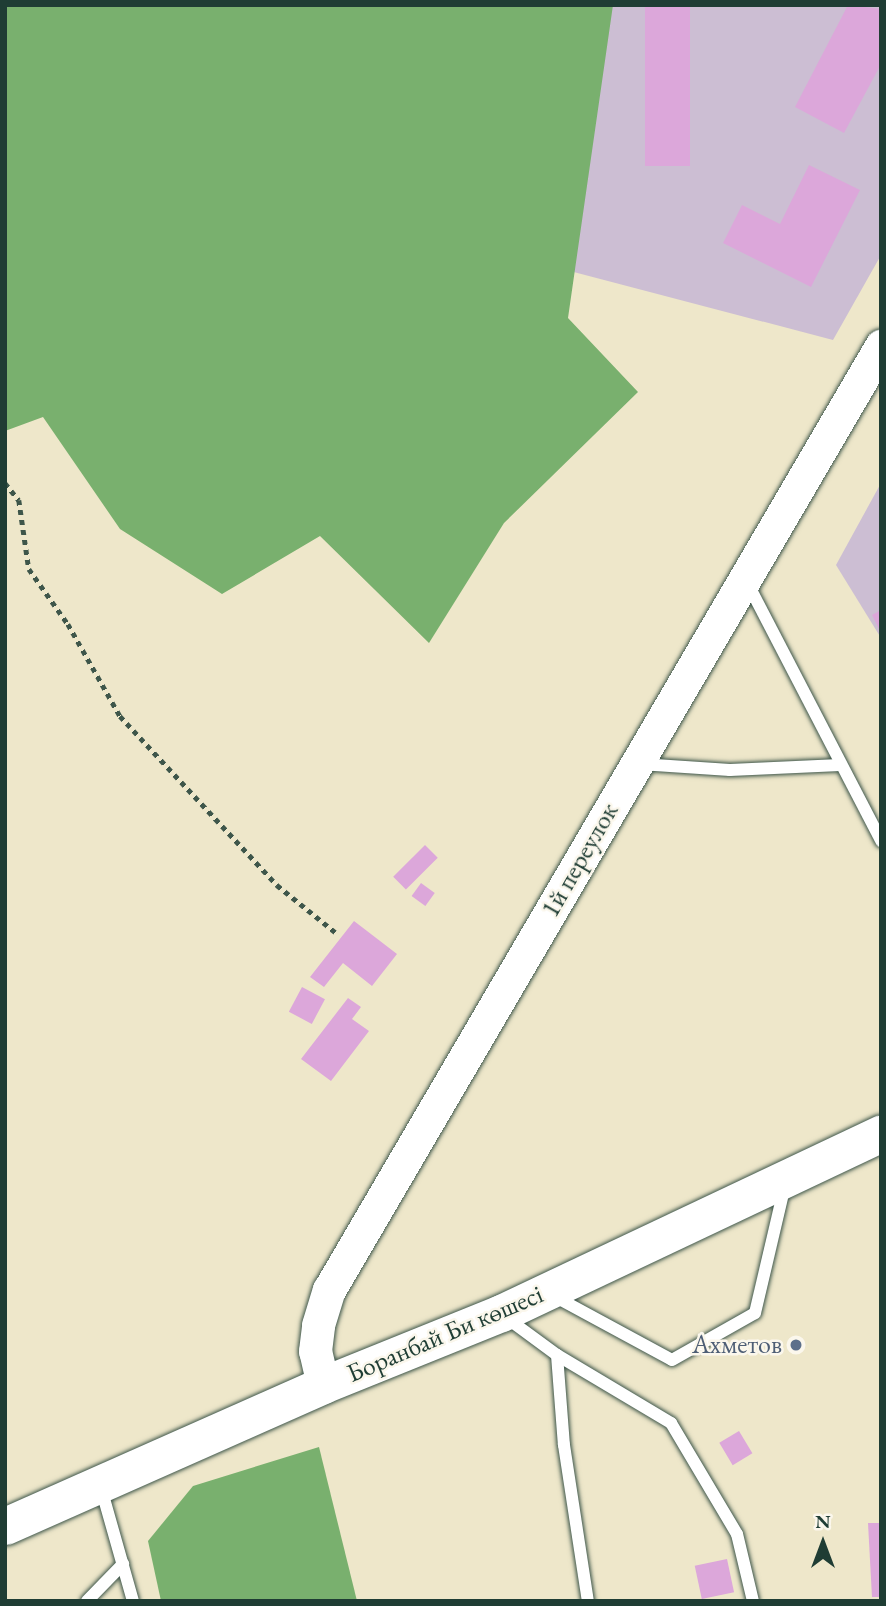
<!DOCTYPE html>
<html>
<head>
<meta charset="utf-8">
<style>
  body { margin:0 }
  #map { position:relative; width:886px; height:1606px; overflow:hidden; background:#eee7ca; font-family:"EB Garamond",serif }
  div>[style] { position:absolute }
  .industrial>* { inset:0; background:#ccbed3 }
  .forest>* { inset:0; background:#79b06e }
  .building>* { inset:0; background:#dca7da; transform-origin:0 0 }
  .path>* { height:4.5px; margin-top:-2.25px; transform-origin:0; background:repeating-linear-gradient(90deg,#3e564a 0 5px,transparent 0 10px) }
  .roads { filter:drop-shadow(0 0 2px #3e564a) drop-shadow(0 0 2px #3e564a) }
  .service>* { height:12px; margin:-6px; padding:0 6px; transform-origin:6px; border-radius:6px; background:#fff }
  .tertiary>* { height:33px; margin:-16.5px; padding:0 16.5px; transform-origin:16.5px; border-radius:16.5px; background:#fff }
  .secondary>* { height:37px; margin:-18.5px; padding:0 18.5px; transform-origin:18.5px; border-radius:18.5px; background:#fff }
  .dots>* { width:19px; height:19px; translate:-50% -50%; box-sizing:border-box; border:4px solid #fbf7ec; border-radius:50% }
  span { translate:-50% -50%; white-space:nowrap; text-align:center; line-height:1.15; -webkit-text-stroke:5px #fbf7ec; paint-order:stroke }
  .street-label { font-size:26px; color:#1f3d34 }
  .service-label { font-size:26px; color:#4e5e75 }
  .right { translate:-100% -50%; text-align:right }
  .frame { position:absolute; inset:0; border:7px solid #1f3d34; pointer-events:none }
  .north { position:absolute; left:788px; top:1508px; width:70px; height:70px; -webkit-text-stroke:5px #fbf7ec; paint-order:stroke; rotate:0deg; font-size:19px; font-weight:700; line-height:28px; text-align:center; color:#1f3d34 }
  .north::after { content:''; display:block; margin:auto; width:24px; height:32px; background:#1f3d34; clip-path:polygon(50% 0,100% 100%,50% 72%,0 100%) }
</style>
</head>
<body>
<div id="map">
  <div class="industrial">
    <i style="clip-path:polygon(450px 5px,881px 5px,881px 255px,833px 340px,433px 235px)"></i>
    <i style="clip-path:polygon(881px 483px,881px 638px,836px 565px)"></i>
  </div>
  <div class="forest">
    <i style="clip-path:polygon(5px 5px,613px 5px,568px 318px,638px 392px,504px 523px,429px 643px,320px 536px,222px 594px,120px 529px,43px 417px,5px 431px)"></i>
    <i style="clip-path:polygon(319px 1447px,357px 1601px,161px 1601px,148px 1541px,193px 1486px)"></i>
  </div>
  <div class="building">
    <i style="left:645px;top:5px;width:45px;height:161px"></i>
    <i style="clip-path:polygon(848px 5px,881px 9px,881px 64px,844px 133px,795px 107px)"></i>
    <i style="clip-path:polygon(809px 165px,860px 190px,811px 287px,723px 243px,742px 205px,780px 224px)"></i>
    <i style="clip-path:polygon(881px 610px,881px 633px,872px 615px)"></i>
    <i style="left:425px;top:845px;width:18px;height:45px;rotate:45deg"></i>
    <i style="left:421px;top:883px;width:17px;height:16px;rotate:36deg"></i>
    <i style="clip-path:polygon(354px 921px,397px 954px,372px 986px,343px 963px,324px 987px,310px 977px)"></i>
    <i style="left:302px;top:987px;width:26px;height:28px;rotate:28deg"></i>
    <i style="clip-path:polygon(348px 998px,361px 1007px,352px 1019px,369px 1031px,331px 1081px,301px 1059px)"></i>
    <i style="left:739px;top:1431px;width:26px;height:23px;rotate:59deg"></i>
    <i style="clip-path:polygon(868px 1523px,881px 1523px,881px 1597px,872px 1597px)"></i>
    <i style="left:727px;top:1559px;width:34px;height:33px;rotate:78deg"></i>
  </div>
  <div class="path">
    <i style="left:5px;top:483px;width:22px;rotate:51deg"></i>
    <i style="left:19px;top:500px;width:70px;rotate:81.8deg"></i>
    <i style="left:29px;top:569px;width:67px;rotate:54.7deg"></i>
    <i style="left:68px;top:624px;width:106px;rotate:60.5deg"></i>
    <i style="left:120px;top:716px;width:231px;rotate:47.1deg"></i>
    <i style="left:277px;top:885px;width:75px;rotate:39deg"></i>
  </div>
  <div class="roads">
    <div class="service">
      <i style="left:747px;top:582px;width:292px;rotate:62.6deg"></i>
      <i style="left:640px;top:764px;width:90px;rotate:3.8deg"></i>
      <i style="left:730px;top:770px;width:110px;rotate:-2.6deg"></i>
      <i style="left:552px;top:1295px;width:136px;rotate:28.4deg"></i>
      <i style="left:672px;top:1360px;width:95px;rotate:-29.5deg"></i>
      <i style="left:755px;top:1313px;width:131px;rotate:-76.8deg"></i>
      <i style="left:504px;top:1316px;width:66px;rotate:36.3deg"></i>
      <i style="left:557px;top:1355px;width:133px;rotate:30.8deg"></i>
      <i style="left:671px;top:1423px;width:129px;rotate:59.3deg"></i>
      <i style="left:737px;top:1534px;width:69px;rotate:76.6deg"></i>
      <i style="left:557px;top:1355px;width:90px;rotate:85.6deg"></i>
      <i style="left:564px;top:1445px;width:158px;rotate:81.3deg"></i>
      <i style="left:101px;top:1488px;width:117px;rotate:74.2deg"></i>
      <i style="left:87px;top:1601px;width:52px;rotate:-45.8deg"></i>
    </div>
    <div class="tertiary">
      <i style="left:323px;top:1385px;width:35px;rotate:-103deg"></i>
      <i style="left:315px;top:1351px;width:26px;rotate:-83deg"></i>
      <i style="left:318px;top:1325px;width:37px;rotate:-73deg"></i>
      <i style="left:329px;top:1290px;width:1094px;rotate:-59.68deg"></i>
    </div>
    <div class="secondary">
      <i style="left:5px;top:1526px;width:348px;rotate:-23.9deg"></i>
      <i style="left:323px;top:1385px;width:192px;rotate:-22deg"></i>
      <i style="left:501px;top:1313px;width:420px;rotate:-25.3deg"></i>
    </div>
  </div>
  <div class="dots">
    <i style="left:796px;top:1345px;background:#5c6f8a"></i>
  </div>
  <div class="street-label">
    <span style="left:580px;top:860px;rotate:-60deg">1й переулок</span>
    <span style="left:445px;top:1334px;rotate:-23deg">Боранбай Би көшесі</span>
  </div>
  <div class="service-label">
    <span class="right" style="left:782px;top:1345px">Ахметов</span>
  </div>
  <div class="frame"></div>
  <div class="north">N</div>
</div>
</body>
</html>
